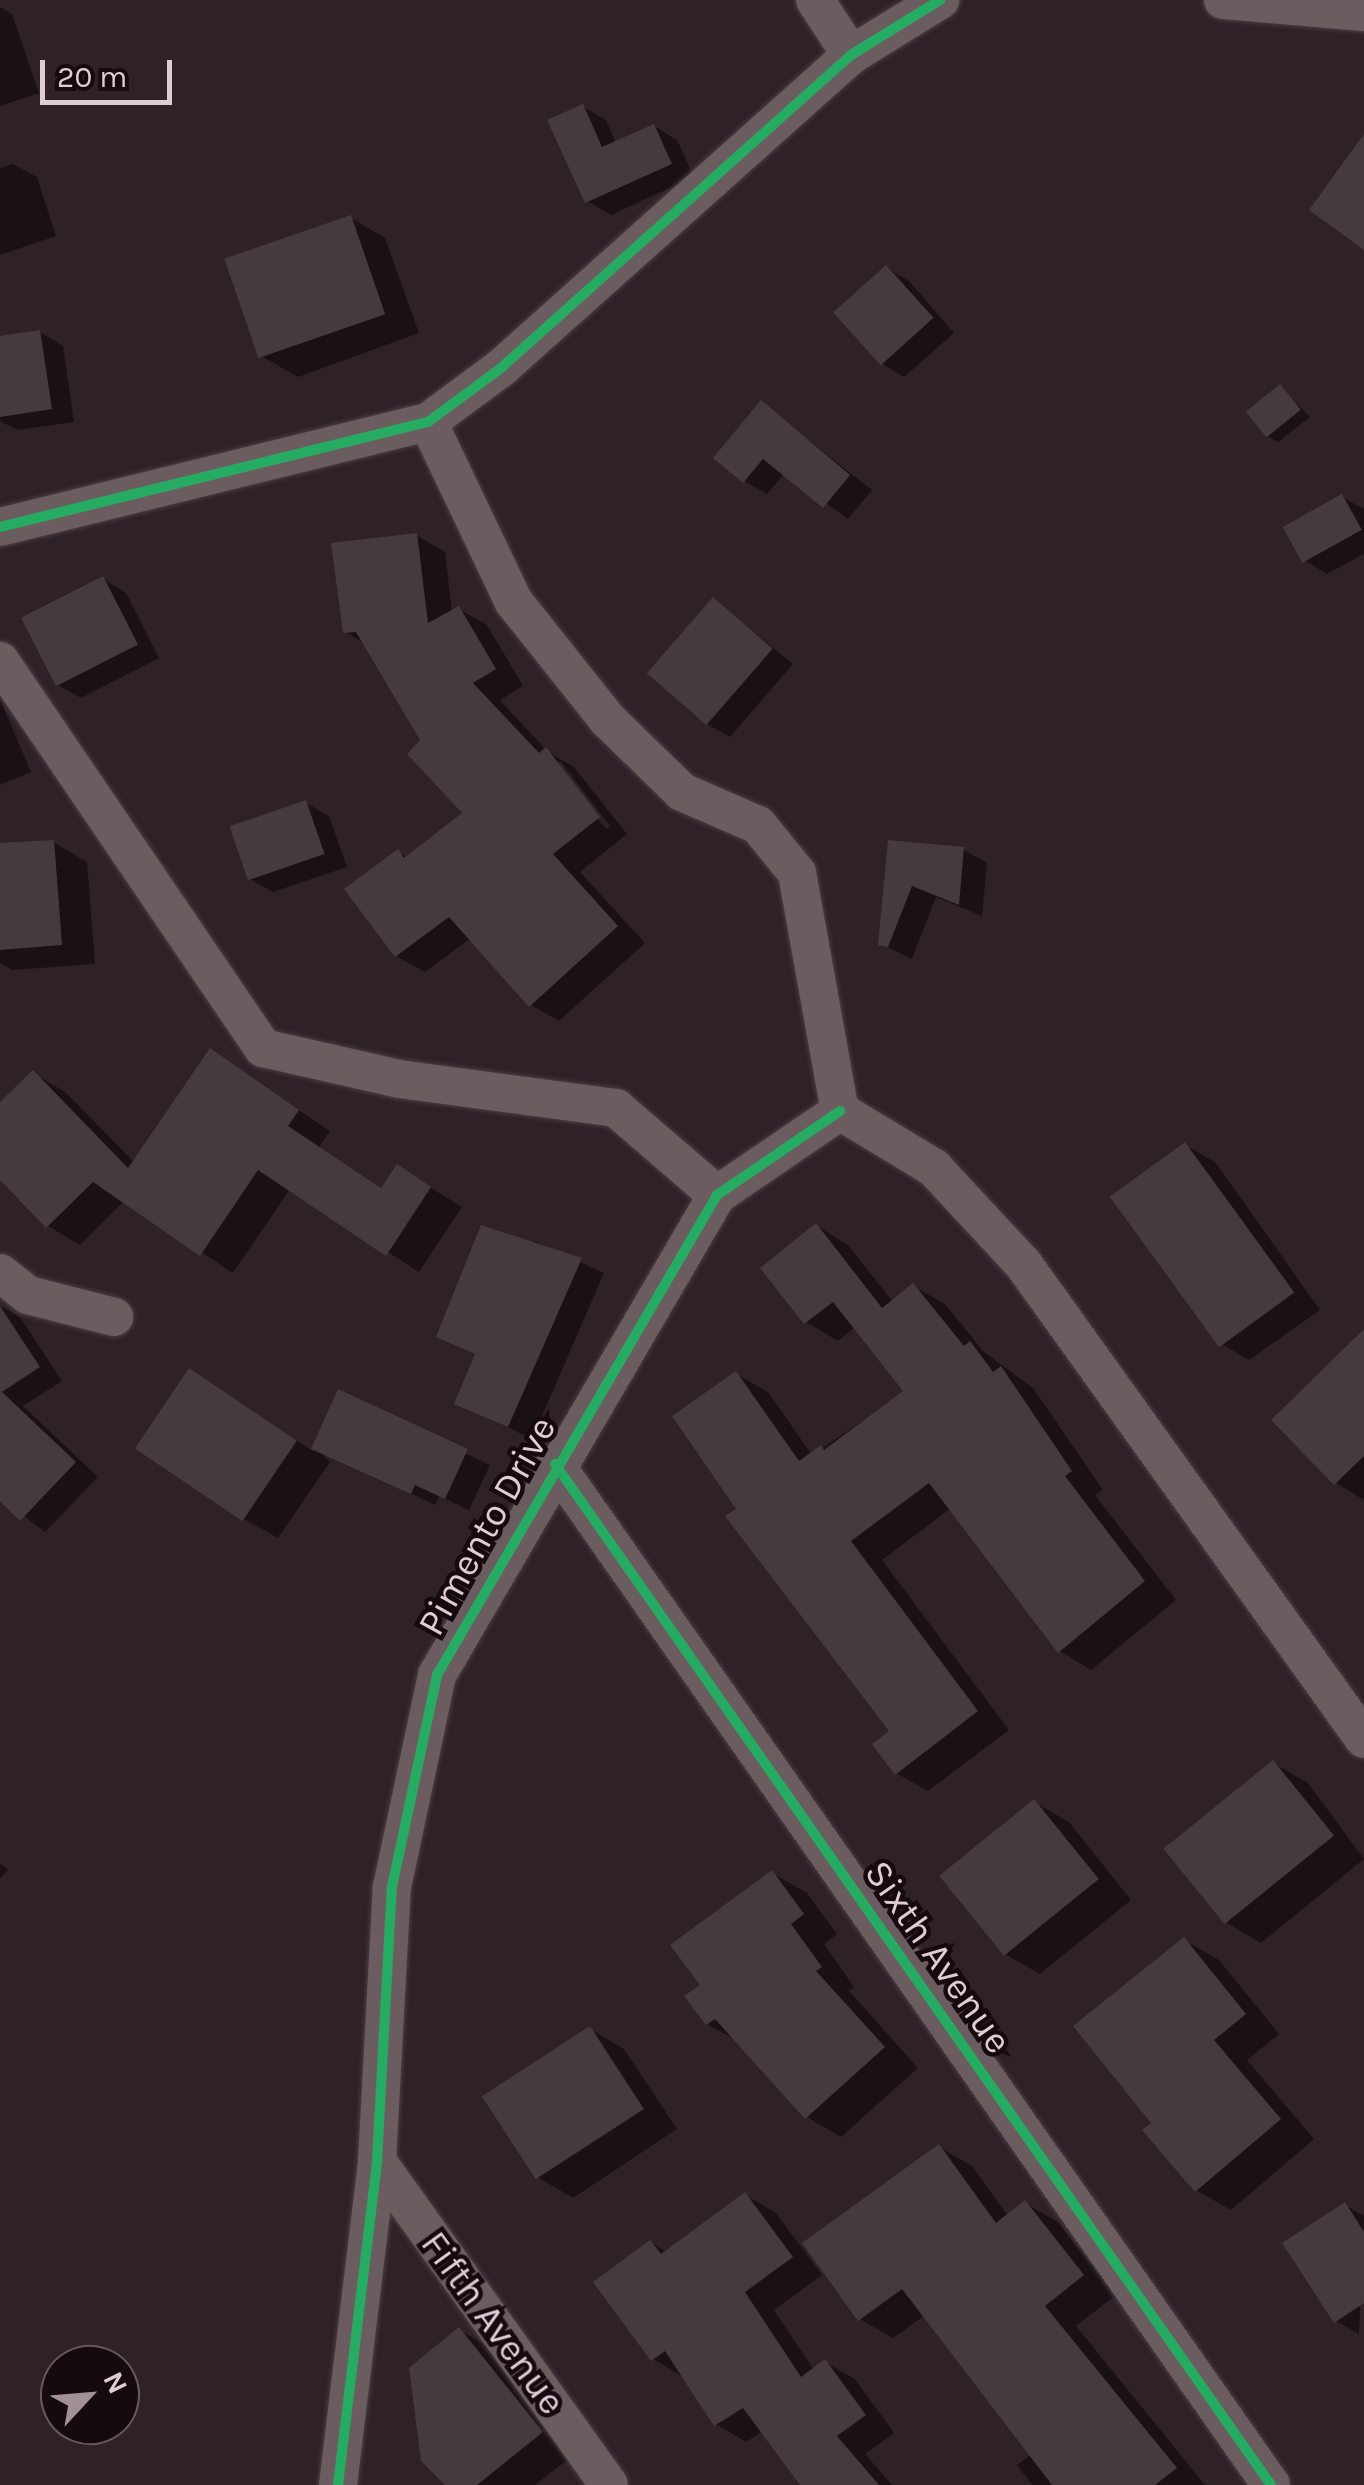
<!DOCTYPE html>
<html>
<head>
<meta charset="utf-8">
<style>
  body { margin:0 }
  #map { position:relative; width:1364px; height:2485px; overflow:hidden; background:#2f2128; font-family:Karla,sans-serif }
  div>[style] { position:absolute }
  .shadow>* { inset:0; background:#0007 }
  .building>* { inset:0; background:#463a41; transform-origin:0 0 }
  .roads { filter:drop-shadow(0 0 2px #4a3d44) drop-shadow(0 0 2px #4a3d44) }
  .street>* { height:38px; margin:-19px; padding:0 19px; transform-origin:19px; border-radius:19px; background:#6b5d5f }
  .cycleway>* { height:10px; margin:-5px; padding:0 5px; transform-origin:5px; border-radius:5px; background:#26ab63 }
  span { translate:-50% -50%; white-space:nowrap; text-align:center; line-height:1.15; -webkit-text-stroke:9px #150a0f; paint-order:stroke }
  .street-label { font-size:38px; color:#dfccd4 }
  .north { position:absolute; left:40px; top:2345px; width:100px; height:100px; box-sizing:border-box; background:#150a0f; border:2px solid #66585e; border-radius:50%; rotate:64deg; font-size:28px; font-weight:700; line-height:40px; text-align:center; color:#dfccd4 }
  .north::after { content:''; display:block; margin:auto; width:35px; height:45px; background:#a19098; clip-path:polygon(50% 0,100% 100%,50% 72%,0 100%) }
  .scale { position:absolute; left:40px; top:60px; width:132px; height:45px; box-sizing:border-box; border:5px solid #dfccd4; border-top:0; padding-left:12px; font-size:30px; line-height:35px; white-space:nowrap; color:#dfccd4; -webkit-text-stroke:8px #150a0f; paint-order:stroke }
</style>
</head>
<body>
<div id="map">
  <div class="shadow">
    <i style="clip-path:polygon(0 7px,12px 14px,39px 93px,0 106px)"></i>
    <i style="clip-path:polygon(583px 107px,606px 120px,616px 143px,654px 126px,677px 140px,694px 177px,611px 215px,587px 201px)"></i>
    <i style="clip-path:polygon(13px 164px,37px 177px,56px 236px,0 255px,0 168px)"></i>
    <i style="clip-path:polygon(351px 218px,385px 238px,419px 333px,298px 377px,263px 357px)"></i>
    <i style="clip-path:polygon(886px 268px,909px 281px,954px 333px,904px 377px,881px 363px)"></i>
    <i style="clip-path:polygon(40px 332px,63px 346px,74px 422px,17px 430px,0 421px,0 338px)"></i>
    <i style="clip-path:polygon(1280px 387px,1310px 417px,1278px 442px,1267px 436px)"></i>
    <i style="clip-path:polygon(761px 403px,872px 490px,848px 519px,785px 473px,767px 494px,744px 481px)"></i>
    <i style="clip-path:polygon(1342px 497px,1364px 509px,1364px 554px,1327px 574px,1304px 560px)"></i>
    <i style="clip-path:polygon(evenodd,416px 535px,445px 552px,452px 612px,459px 609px,487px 625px,523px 686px,500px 700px,548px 752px,574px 767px,627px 834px,580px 872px,645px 943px,559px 1021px,531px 1005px,471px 938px,425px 972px,396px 956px,398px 852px,408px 858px,466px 813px,366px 644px,345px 632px,416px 535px,554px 762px,561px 762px,610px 826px,606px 829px,554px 762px)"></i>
    <i style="clip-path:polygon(103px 579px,126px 593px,159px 658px,81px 698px,58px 685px)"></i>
    <i style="clip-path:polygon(714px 600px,793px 664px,730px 737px,707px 724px)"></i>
    <i style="clip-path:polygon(0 699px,31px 772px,0 785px)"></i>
    <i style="clip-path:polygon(306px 803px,329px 816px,347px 867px,273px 892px,250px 879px)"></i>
    <i style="clip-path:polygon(53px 842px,87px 862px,95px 964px,12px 970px,0 963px,0 846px)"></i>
    <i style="clip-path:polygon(890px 843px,964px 850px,987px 863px,982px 916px,936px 897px,912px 959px,881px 944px)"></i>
    <i style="clip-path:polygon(211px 1052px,330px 1131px,319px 1147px,383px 1189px,397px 1167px,462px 1207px,419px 1272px,290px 1189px,233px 1273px,124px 1201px,80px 1245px,48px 1226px,0 1177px,0 1106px,33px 1073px,65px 1092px,135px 1163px)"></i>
    <i style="clip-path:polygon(1185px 1145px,1215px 1162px,1320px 1310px,1249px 1360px,1220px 1343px)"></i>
    <i style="clip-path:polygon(817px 1226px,848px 1245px,893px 1302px,913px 1286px,945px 1304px,984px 1352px,1033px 1388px,1103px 1490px,1095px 1495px,1176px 1600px,1091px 1670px,1060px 1651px,951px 1508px,882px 1560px,1009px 1730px,928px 1791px,896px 1773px,893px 1732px,739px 1509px,736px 1374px,768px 1392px,812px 1455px,907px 1391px,856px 1326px,838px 1341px,806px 1322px)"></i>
    <i style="clip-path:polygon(534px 1241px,604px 1273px,532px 1439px,457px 1403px,478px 1356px,440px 1336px)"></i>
    <i style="clip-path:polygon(0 1306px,20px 1317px,62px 1381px,23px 1406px,98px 1477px,45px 1532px,0 1498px)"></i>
    <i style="clip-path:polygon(1364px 1333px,1364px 1500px,1336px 1483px,1275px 1420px)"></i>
    <i style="clip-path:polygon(190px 1371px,313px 1451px,339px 1393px,490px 1465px,469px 1510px,439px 1496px,435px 1505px,318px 1449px,330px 1462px,278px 1538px,244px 1519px)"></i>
    <i style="clip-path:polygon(1273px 1763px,1308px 1783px,1364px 1859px,1261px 1943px,1227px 1923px)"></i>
    <i style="clip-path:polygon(1034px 1802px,1069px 1822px,1131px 1900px,1040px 1974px,1005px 1954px)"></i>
    <i style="clip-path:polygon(0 1863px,8px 1870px,0 1879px)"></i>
    <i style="clip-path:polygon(772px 1873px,807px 1893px,837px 1934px,824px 1944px,854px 1987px,849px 1991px,918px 2068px,841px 2137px,807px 2117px,740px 2042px,707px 2024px,703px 1985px)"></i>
    <i style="clip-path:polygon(1184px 1940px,1219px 1960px,1279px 2034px,1247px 2060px,1314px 2139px,1231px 2210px,1196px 2190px,1154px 2123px)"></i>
    <i style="clip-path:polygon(590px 2029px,624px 2049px,677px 2129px,573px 2198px,539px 2178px)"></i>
    <i style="clip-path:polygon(939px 2147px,972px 2166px,1008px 2216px,1025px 2203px,1058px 2222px,1116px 2295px,1076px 2326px,1205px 2485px,1032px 2485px,1017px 2465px,1032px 2454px,925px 2315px,893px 2338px,860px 2319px)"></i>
    <i style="clip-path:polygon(745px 2195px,775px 2212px,822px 2275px,774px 2310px,814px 2370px,825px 2362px,855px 2379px,894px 2433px,865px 2454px,892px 2485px,803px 2485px,763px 2431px,746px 2442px,716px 2424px,683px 2377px,653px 2359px,651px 2243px,667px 2252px)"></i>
    <i style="clip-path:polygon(1345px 2205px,1364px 2216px,1359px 2334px,1336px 2321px)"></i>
    <i style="clip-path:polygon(459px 2330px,494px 2349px,576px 2453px,535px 2485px,448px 2485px)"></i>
  </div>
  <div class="building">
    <i style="clip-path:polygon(583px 104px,602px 147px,654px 124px,672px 164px,585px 203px,547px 120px)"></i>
    <i style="clip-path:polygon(1364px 134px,1364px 250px,1309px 210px)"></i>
    <i style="left:351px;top:215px;width:105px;height:134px;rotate:71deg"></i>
    <i style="left:886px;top:265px;width:71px;height:71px;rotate:48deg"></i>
    <i style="clip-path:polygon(40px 330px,52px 409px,0 417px,0 336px)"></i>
    <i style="left:1280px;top:384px;width:33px;height:44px;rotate:51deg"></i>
    <i style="clip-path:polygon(761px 400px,850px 475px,823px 508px,763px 459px,743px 483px,713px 458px)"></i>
    <i style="left:1342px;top:494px;width:41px;height:68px;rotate:61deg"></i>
    <i style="clip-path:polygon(417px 533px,428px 623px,459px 606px,496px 669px,473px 683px,539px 753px,546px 747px,600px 817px,553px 854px,618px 926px,529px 1007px,449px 917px,395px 957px,344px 889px,398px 849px,404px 858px,462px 813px,407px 754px,420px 740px,356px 632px,343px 633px,331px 543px)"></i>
    <i style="left:103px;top:576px;width:77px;height:92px;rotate:63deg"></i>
    <i style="left:713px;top:597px;width:79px;height:101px;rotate:41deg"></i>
    <i style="left:306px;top:800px;width:57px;height:81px;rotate:71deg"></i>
    <i style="clip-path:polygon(54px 840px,62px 945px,0 950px,0 843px)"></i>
    <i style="clip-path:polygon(888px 840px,964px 847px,959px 905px,912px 886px,888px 947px,878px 945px)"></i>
    <i style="clip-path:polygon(210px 1048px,299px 1110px,288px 1126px,381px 1188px,397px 1164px,431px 1187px,386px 1256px,258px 1170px,200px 1256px,93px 1182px,46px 1228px,0 1180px,0 1102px,33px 1070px,128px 1168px)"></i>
    <i style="left:1185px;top:1142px;width:186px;height:93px;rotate:54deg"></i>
    <i style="clip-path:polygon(816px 1223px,882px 1308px,913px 1283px,964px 1346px,970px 1341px,993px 1372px,1001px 1366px,1072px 1471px,1065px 1476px,1145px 1581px,1058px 1653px,929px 1483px,851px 1541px,978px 1711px,895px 1775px,872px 1744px,889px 1731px,725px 1516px,736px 1509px,672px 1416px,736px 1371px,799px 1461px,821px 1445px,824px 1450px,903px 1391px,833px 1302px,804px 1324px,760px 1268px)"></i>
    <i style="clip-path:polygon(481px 1225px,582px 1258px,508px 1427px,454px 1404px,475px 1354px,436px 1337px)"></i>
    <i style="clip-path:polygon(0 1306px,40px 1367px,2px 1392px,76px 1462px,20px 1521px,0 1501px)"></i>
    <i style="clip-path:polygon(1364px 1329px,1364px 1456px,1334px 1485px,1271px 1420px)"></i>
    <i style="left:189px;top:1368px;width:130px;height:97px;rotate:34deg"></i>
    <i style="clip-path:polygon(338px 1389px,468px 1449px,445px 1499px,415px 1485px,411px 1494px,311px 1449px)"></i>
    <i style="left:1273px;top:1760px;width:97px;height:141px;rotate:51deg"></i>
    <i style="left:1034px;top:1799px;width:103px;height:122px;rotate:51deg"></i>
    <i style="clip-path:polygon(772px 1870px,804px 1914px,791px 1924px,822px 1967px,816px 1971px,885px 2047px,805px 2119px,715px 2019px,706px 2025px,684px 1996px,700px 1985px,670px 1945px)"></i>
    <i style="clip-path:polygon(1184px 1937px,1246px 2014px,1214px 2040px,1281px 2119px,1195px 2192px,1142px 2130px,1151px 2123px,1073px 2026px)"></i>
    <i style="left:590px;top:2026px;width:99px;height:129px;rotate:57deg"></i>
    <i style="clip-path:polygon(939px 2144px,996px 2223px,1025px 2200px,1084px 2275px,1045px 2306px,1177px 2468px,1155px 2485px,1052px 2485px,902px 2289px,858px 2321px,802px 2243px)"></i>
    <i style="clip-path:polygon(745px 2192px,793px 2257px,745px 2292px,801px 2377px,825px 2359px,866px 2415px,837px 2436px,879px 2485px,800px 2485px,743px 2408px,714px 2426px,665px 2351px,651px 2361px,593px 2282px,650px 2240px,661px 2254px)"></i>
    <i style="clip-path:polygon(1345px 2202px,1364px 2232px,1364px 2303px,1334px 2323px,1282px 2243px)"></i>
    <i style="clip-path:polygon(459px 2327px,543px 2432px,477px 2485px,445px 2485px,421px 2461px,409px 2368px)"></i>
  </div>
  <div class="roads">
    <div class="street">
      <i style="left:815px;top:0;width:66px;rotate:56.8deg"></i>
      <i style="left:1223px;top:0;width:142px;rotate:4.9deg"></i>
      <i style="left:428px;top:422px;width:199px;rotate:64.5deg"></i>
      <i style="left:514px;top:602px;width:151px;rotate:51.5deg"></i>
      <i style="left:608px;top:720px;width:103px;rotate:44.2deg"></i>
      <i style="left:682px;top:792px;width:83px;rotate:23.5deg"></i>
      <i style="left:758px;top:825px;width:62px;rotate:50.9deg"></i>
      <i style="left:797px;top:873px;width:242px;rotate:79.8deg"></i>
      <i style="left:0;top:527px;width:441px;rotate:-13.8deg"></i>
      <i style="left:428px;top:422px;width:91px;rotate:-36.5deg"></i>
      <i style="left:501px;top:368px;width:470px;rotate:-41.8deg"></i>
      <i style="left:851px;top:55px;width:105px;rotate:-31.7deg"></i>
      <i style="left:0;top:661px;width:468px;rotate:55.8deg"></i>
      <i style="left:263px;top:1048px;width:139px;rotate:12.8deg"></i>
      <i style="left:399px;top:1079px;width:219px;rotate:7.6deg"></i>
      <i style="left:616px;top:1108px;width:133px;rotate:40.7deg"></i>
      <i style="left:840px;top:1111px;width:110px;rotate:31.2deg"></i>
      <i style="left:934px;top:1168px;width:132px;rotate:47.1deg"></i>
      <i style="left:1024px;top:1265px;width:583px;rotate:54.35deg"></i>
      <i style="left:0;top:1273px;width:36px;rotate:38deg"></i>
      <i style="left:28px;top:1295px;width:89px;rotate:14.3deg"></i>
      <i style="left:555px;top:1464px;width:1247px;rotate:54.96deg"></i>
      <i style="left:377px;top:2161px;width:398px;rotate:54.4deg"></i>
      <i style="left:338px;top:2485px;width:326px;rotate:-83.1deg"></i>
      <i style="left:377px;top:2161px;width:274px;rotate:-86.9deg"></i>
      <i style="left:392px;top:1887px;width:217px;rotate:-78deg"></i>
      <i style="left:437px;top:1675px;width:556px;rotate:-59.74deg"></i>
      <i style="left:717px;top:1195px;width:149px;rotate:-34.3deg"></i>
    </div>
  </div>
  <div class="cycleway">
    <i style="left:0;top:527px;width:441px;rotate:-13.8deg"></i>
    <i style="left:428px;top:422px;width:91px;rotate:-36.5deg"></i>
    <i style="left:501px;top:368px;width:470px;rotate:-41.8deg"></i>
    <i style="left:851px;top:55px;width:105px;rotate:-31.7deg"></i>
    <i style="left:555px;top:1464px;width:1247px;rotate:54.96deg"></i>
    <i style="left:338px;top:2485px;width:326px;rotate:-83.1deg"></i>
    <i style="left:377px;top:2161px;width:274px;rotate:-86.9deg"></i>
    <i style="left:392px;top:1887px;width:217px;rotate:-78deg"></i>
    <i style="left:437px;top:1675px;width:556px;rotate:-59.74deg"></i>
    <i style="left:717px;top:1195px;width:149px;rotate:-34.3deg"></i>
  </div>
  <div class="street-label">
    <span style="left:487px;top:1526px;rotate:-61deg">Pimento Drive</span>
    <span style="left:938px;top:1957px;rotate:55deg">Sixth Avenue</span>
    <span style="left:493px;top:2323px;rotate:54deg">Fifth Avenue</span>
  </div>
  <div class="north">N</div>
  <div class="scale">20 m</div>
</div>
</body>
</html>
